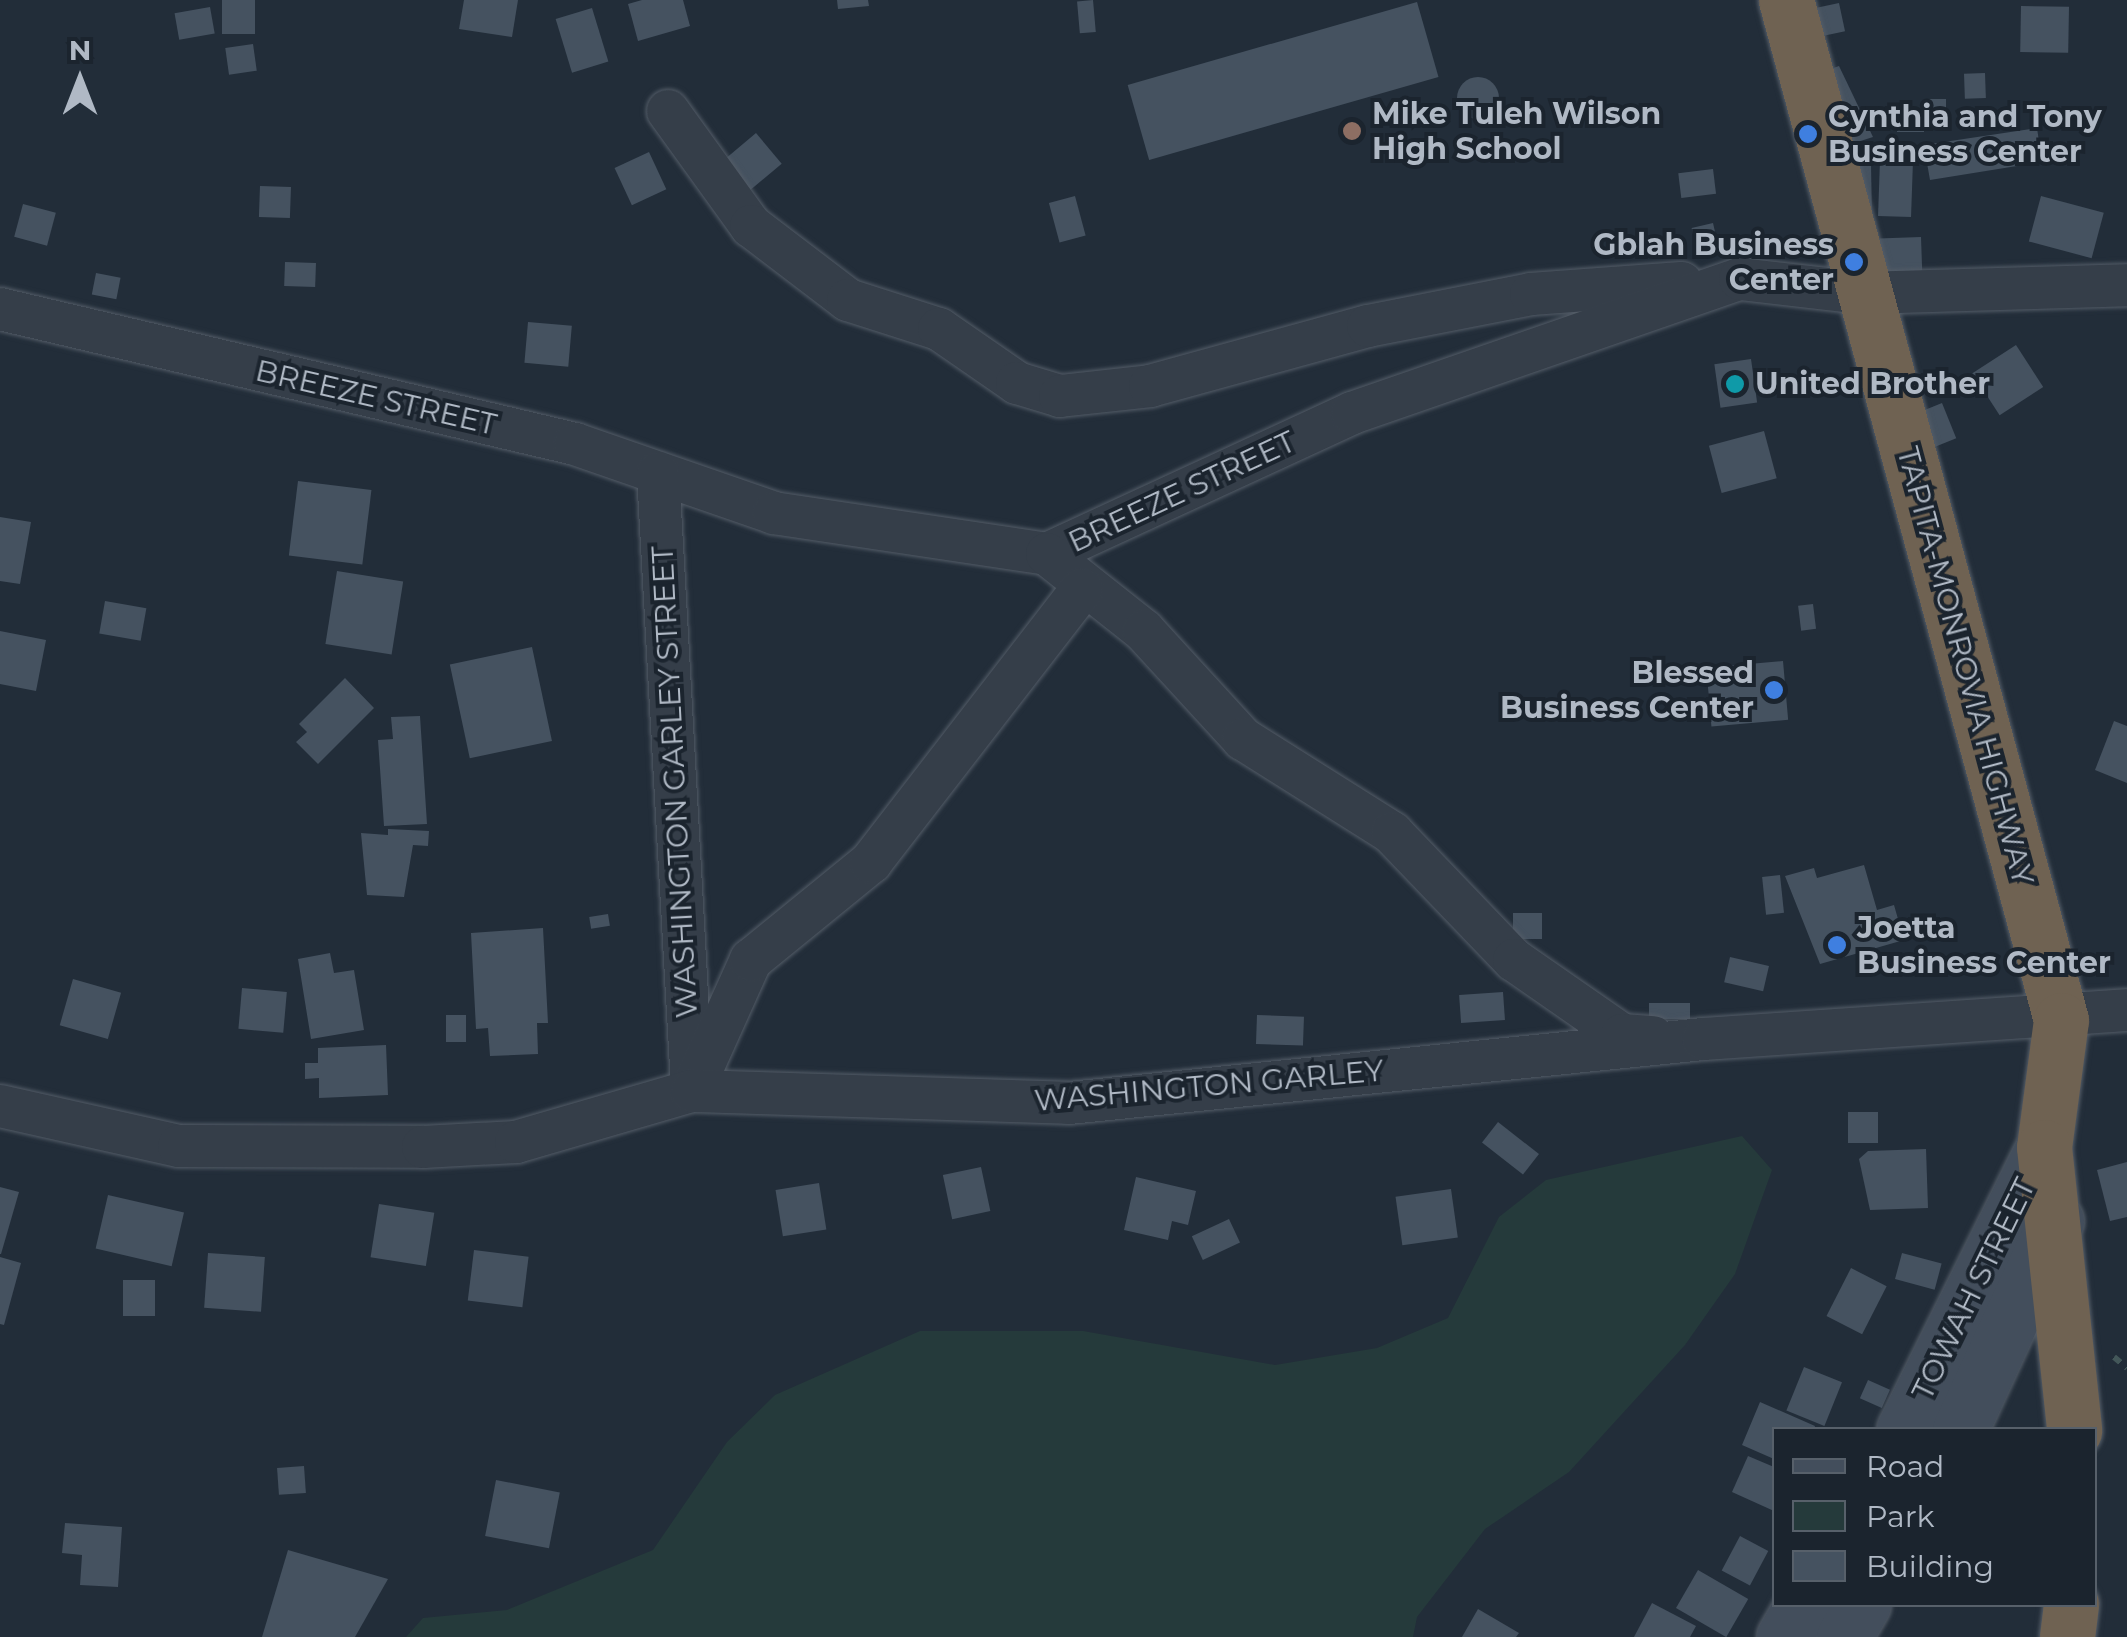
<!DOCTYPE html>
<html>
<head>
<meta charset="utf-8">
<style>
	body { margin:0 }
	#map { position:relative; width:2127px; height:1637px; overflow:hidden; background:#222d39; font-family:Montserrat,sans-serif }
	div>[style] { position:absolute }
	.green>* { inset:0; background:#253a3b }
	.building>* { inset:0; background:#455260; transform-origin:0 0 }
	.round { border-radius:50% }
	.path>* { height:6px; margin-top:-3px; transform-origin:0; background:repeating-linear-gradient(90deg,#435759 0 8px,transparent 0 16px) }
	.roads { filter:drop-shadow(0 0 2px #535c67) drop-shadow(0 0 2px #535c67) }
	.street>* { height:42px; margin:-21px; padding:0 21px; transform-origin:21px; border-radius:21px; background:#353e49 }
	.secondary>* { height:55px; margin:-27.5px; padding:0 27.5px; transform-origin:27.5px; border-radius:27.5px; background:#434e5c }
	.highway>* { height:55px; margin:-27.5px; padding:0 27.5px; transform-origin:27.5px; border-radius:27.5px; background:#6f6252 }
	.dots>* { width:28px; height:28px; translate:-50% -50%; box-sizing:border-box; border:5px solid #1b242e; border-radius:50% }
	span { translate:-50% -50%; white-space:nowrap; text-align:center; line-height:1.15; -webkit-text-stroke:8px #1b242e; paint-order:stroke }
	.poi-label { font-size:30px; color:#b0b9c5; font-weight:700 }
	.left { translate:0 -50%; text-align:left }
	.right { translate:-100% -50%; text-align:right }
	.street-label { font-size:30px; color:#b0b9c5 }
	.legend { position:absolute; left:1772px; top:1427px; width:325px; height:180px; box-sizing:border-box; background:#1b242e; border:2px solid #57606a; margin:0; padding:12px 18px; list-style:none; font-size:30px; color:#b0b9c5 }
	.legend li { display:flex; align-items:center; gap:20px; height:50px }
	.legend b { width:50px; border:2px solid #57606a }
	.north { position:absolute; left:30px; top:30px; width:100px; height:100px; -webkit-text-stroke:8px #1b242e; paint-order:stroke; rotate:0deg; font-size:28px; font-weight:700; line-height:40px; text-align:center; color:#b0b9c5 }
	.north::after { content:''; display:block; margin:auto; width:35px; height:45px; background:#b0b9c5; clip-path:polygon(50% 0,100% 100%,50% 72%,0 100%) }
</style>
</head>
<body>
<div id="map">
	<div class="green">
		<div style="clip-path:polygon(1742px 1136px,1772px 1170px,1735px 1274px,1685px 1345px,1569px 1472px,1485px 1529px,1417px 1617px,1413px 1637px,406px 1637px,423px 1618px,507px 1610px,653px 1550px,727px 1442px,775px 1395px,920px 1331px,1083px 1331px,1275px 1365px,1377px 1348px,1448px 1318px,1499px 1217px,1546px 1180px)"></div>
	</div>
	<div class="building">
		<div style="left:222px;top:0;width:33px;height:34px"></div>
		<div style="clip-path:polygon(464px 0,518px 0,512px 37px,459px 29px)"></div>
		<div style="clip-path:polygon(642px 0,683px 0,690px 26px,638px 41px,628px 4px)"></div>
		<div style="clip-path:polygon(837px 0,868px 0,869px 6px,838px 9px)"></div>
		<div style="left:1093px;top:0;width:32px;height:16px;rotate:85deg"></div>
		<div style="left:1417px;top:2px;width:78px;height:301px;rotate:74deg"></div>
		<div style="left:1839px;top:3px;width:29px;height:72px;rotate:78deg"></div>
		<div style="left:2021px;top:6px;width:48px;height:46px;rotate:1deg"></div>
		<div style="left:210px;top:7px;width:27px;height:36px;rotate:80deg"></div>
		<div style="left:592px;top:8px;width:56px;height:38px;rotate:73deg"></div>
		<div style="left:253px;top:44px;width:27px;height:28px;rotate:82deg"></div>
		<div style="clip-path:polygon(1839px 66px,1873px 137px,1817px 155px,1797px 81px)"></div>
		<div style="left:1985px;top:73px;width:25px;height:21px;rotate:88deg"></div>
		<div class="round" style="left:1457px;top:77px;width:42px;height:42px"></div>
		<div style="left:1946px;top:99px;width:18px;height:17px;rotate:90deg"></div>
		<div style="left:1924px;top:111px;width:21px;height:27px;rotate:90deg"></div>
		<div style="clip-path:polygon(2037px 128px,2042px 162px,1930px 180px,1927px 163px,1920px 164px,1917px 146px)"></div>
		<div style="left:756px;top:133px;width:40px;height:43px;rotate:50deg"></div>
		<div style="left:649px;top:152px;width:41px;height:38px;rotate:65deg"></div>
		<div style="left:1880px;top:160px;width:33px;height:56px;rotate:2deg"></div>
		<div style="clip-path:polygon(1871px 164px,1872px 219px,1839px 165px)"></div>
		<div style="left:1713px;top:169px;width:25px;height:35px;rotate:83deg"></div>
		<div style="left:260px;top:186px;width:31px;height:31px;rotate:2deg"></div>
		<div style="left:1075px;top:196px;width:41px;height:27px;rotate:75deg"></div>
		<div style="left:2041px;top:196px;width:65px;height:47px;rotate:15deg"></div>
		<div style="left:23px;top:204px;width:34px;height:34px;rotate:15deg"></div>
		<div style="left:1713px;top:223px;width:23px;height:22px;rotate:77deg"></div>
		<div style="left:1921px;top:237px;width:34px;height:86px;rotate:88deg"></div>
		<div style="left:285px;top:262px;width:31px;height:24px;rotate:2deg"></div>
		<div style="left:96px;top:273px;width:25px;height:22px;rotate:11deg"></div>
		<div style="left:528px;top:322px;width:44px;height:41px;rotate:5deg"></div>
		<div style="left:2016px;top:345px;width:50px;height:52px;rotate:57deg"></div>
		<div style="left:1751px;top:359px;width:44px;height:37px;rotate:82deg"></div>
		<div style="left:1942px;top:403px;width:38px;height:72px;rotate:68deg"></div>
		<div style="left:1764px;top:431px;width:49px;height:57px;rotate:75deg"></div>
		<div style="left:298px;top:481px;width:74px;height:75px;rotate:7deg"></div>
		<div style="clip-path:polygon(0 517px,31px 522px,20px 584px,0 581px)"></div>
		<div style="left:337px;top:571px;width:67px;height:74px;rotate:9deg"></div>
		<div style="left:105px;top:601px;width:42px;height:33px;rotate:10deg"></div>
		<div style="left:1813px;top:604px;width:25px;height:15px;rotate:83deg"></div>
		<div style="clip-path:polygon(0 631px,46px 640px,36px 691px,0 684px)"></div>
		<div style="left:532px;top:647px;width:96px;height:84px;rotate:78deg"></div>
		<div style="left:1783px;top:661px;width:59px;height:77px;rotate:85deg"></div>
		<div style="clip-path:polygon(345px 678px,374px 708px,318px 764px,296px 742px,307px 732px,299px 724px)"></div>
		<div style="clip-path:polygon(420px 716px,427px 824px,384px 826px,378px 740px,393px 739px,391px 717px)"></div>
		<div style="clip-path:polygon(2114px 721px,2127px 726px,2127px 783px,2095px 770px)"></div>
		<div style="clip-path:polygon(388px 829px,429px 831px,428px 846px,413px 845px,404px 897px,367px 895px,361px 833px,388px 835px)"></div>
		<div style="clip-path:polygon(1864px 865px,1877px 910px,1894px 905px,1904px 940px,1820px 964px,1785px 876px,1814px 868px,1817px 878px)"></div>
		<div style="left:1780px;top:875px;width:38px;height:18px;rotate:84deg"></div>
		<div style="left:1542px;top:913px;width:26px;height:29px;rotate:90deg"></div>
		<div style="left:608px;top:914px;width:12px;height:19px;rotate:81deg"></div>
		<div style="clip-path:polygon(543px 928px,548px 1023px,537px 1023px,538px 1054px,490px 1056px,488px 1028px,476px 1029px,471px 933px)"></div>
		<div style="clip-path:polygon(330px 953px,334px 973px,354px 970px,364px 1030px,311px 1039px,298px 959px)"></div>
		<div style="left:1730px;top:957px;width:40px;height:26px;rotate:13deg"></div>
		<div style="left:73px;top:979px;width:50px;height:48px;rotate:16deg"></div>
		<div style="left:242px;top:988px;width:45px;height:41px;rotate:5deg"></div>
		<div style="left:1503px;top:992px;width:28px;height:44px;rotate:86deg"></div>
		<div style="left:1649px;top:1003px;width:41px;height:16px"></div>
		<div style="left:466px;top:1015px;width:27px;height:20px;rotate:90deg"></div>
		<div style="left:1257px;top:1015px;width:47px;height:29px;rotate:2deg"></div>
		<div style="clip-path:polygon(386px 1045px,388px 1095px,319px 1098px,319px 1078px,305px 1079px,305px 1063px,318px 1063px,318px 1048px)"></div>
		<div style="left:1848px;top:1112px;width:30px;height:31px"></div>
		<div style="left:1498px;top:1122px;width:52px;height:26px;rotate:38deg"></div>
		<div style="clip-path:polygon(1926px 1149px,1928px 1208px,1870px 1210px,1859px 1159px,1868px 1151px)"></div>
		<div style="clip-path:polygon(2127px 1162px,2127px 1217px,2110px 1221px,2097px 1170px)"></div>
		<div style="left:981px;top:1167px;width:45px;height:39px;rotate:78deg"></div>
		<div style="clip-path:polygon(1136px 1177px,1196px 1191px,1188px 1225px,1172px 1221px,1168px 1240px,1124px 1230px)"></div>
		<div style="left:819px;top:1183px;width:47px;height:44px;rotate:81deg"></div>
		<div style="clip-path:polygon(0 1187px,19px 1192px,1px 1254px,0 1254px)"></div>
		<div style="left:1451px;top:1189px;width:49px;height:56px;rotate:82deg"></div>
		<div style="left:108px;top:1195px;width:78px;height:55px;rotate:13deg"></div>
		<div style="left:379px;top:1204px;width:56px;height:54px;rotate:9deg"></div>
		<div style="left:1229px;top:1219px;width:26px;height:41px;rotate:65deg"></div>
		<div style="left:474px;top:1250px;width:55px;height:51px;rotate:7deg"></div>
		<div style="left:208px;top:1253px;width:57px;height:55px;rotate:4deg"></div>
		<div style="left:1902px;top:1253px;width:41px;height:27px;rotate:15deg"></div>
		<div style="clip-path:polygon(0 1257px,21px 1263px,4px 1325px,0 1324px)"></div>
		<div style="left:1851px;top:1268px;width:40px;height:54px;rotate:27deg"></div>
		<div style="left:123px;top:1280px;width:32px;height:36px"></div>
		<div style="left:1804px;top:1367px;width:41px;height:47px;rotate:22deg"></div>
		<div style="left:1868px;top:1380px;width:24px;height:20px;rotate:24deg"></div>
		<div style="clip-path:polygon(1760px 1402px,1815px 1426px,1814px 1430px,1774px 1430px,1774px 1459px,1742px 1445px)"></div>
		<div style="clip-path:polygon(1748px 1456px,1774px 1467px,1774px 1511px,1732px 1492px)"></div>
		<div style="left:304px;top:1466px;width:27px;height:27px;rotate:86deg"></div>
		<div style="left:496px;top:1480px;width:65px;height:57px;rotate:11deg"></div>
		<div style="clip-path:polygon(65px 1523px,122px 1527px,118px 1587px,80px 1585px,82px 1555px,62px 1553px)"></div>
		<div style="left:1740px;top:1536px;width:32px;height:39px;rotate:28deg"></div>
		<div style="clip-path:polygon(288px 1550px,388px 1579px,355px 1637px,262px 1637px)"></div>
		<div style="left:1698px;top:1570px;width:58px;height:44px;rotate:30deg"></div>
		<div style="clip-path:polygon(1652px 1603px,1696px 1626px,1690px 1637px,1634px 1637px)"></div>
		<div style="clip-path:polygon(1478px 1609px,1519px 1633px,1516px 1637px,1462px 1637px)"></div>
	</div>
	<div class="path">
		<div style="left:2114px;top:1357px;width:17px;rotate:40deg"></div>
	</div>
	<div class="roads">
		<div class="street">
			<div style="left:668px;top:111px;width:142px;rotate:54.2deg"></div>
			<div style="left:751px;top:226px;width:122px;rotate:37.3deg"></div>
			<div style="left:848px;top:300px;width:96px;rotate:17.7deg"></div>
			<div style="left:939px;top:329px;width:95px;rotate:34.7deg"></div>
			<div style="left:1017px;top:383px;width:45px;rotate:16.8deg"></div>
			<div style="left:1060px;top:396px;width:91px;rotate:-6.3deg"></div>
			<div style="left:1150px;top:386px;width:226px;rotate:-15.4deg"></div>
			<div style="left:1368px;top:326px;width:166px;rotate:-11.1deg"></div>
			<div style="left:1531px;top:294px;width:151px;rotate:-4.2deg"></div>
			<div style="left:0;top:309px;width:591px;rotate:13.21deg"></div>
			<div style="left:575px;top:444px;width:211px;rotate:19.1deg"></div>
			<div style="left:774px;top:513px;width:276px;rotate:8.5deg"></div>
			<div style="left:1047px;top:554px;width:336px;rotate:-24.8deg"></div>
			<div style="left:1352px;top:413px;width:410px;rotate:-19.1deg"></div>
			<div style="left:1740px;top:279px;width:124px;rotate:6.5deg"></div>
			<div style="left:1863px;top:293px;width:264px;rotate:-1.7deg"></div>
			<div style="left:658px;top:473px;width:613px;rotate:86.82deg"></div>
			<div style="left:1047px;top:554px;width:124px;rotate:38.4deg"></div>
			<div style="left:1144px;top:631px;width:147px;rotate:47.5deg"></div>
			<div style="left:1243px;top:739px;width:176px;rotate:32.2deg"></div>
			<div style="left:1392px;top:833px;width:176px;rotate:46.2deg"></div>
			<div style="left:1514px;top:960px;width:131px;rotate:34.8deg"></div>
			<div style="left:1622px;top:1035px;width:31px;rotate:4deg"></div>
			<div style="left:692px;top:1091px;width:144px;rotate:-65.8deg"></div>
			<div style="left:751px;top:960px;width:155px;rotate:-39.2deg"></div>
			<div style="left:871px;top:862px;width:345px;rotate:-52.3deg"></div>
			<div style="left:0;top:1106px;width:183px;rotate:12.6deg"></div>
			<div style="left:179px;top:1146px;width:244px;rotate:0.2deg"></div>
			<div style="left:423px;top:1147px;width:93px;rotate:-3.1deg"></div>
			<div style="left:516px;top:1142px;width:183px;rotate:-16.2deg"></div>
			<div style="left:692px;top:1091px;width:377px;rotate:1.8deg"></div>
			<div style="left:1069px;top:1103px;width:637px;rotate:-5.76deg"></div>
			<div style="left:1703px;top:1039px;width:425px;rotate:-3.9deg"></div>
		</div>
		<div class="secondary">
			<div style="left:1904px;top:1430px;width:316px;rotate:-63.7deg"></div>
			<div style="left:1960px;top:1430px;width:230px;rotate:-65.3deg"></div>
			<div style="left:1784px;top:1637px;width:38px;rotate:-60deg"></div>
			<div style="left:1844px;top:1637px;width:38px;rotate:-60deg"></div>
		</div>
		<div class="highway">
			<div style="left:1786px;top:0;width:1056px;rotate:74.91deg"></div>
			<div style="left:2061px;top:1020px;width:128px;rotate:97.6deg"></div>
			<div style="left:2044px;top:1147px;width:285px;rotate:83.9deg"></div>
			<div style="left:2067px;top:1637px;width:33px;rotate:-83deg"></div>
		</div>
	</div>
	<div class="dots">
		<div style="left:1352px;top:131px;background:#8d6e63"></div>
		<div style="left:1808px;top:134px;background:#3f7fe0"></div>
		<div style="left:1854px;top:262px;background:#3f7fe0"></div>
		<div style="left:1735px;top:384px;background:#0f9aa8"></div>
		<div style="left:1774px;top:690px;background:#3f7fe0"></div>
		<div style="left:1837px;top:945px;background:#3f7fe0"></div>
	</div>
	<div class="poi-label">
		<span class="left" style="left:1372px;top:131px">Mike Tuleh Wilson<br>High School</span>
		<span class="left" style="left:1828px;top:134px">Cynthia and Tony<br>Business Center</span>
		<span class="right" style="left:1834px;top:262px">Gblah Business<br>Center</span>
		<span class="left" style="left:1755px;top:384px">United Brother</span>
		<span class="right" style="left:1754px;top:690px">Blessed<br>Business Center</span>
		<span class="left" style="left:1857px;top:945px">Joetta<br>Business Center</span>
	</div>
	<div class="street-label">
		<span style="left:376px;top:398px;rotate:13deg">BREEZE STREET</span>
		<span style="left:1182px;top:492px;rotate:-25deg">BREEZE STREET</span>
		<span style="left:1965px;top:666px;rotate:75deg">TAPITA-MONROVIA HIGHWAY</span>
		<span style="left:675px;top:782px;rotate:-93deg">WASHINGTON GARLEY STREET</span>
		<span style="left:1209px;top:1086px;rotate:-5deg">WASHINGTON GARLEY</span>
		<span style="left:1974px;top:1289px;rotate:-64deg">TOWAH STREET</span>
	</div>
	<ul class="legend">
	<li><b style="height:12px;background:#434e5c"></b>Road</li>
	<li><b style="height:28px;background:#253a3b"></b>Park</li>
	<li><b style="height:28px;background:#455260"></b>Building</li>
	</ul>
	<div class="north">N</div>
</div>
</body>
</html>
